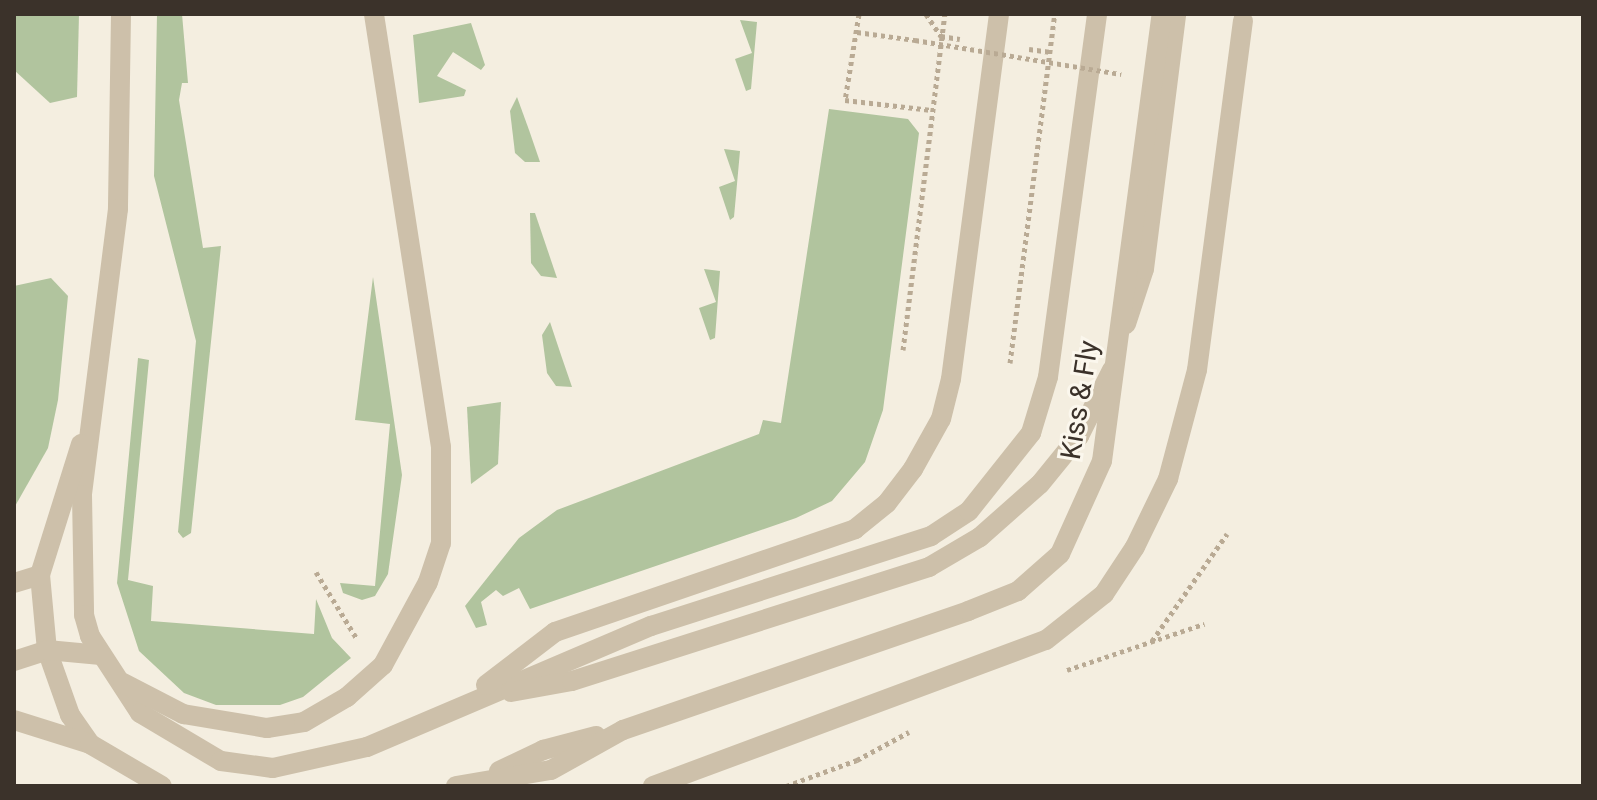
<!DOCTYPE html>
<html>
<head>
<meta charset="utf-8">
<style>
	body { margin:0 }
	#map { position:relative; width:1597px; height:800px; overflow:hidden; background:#f4eee0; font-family:Roboto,sans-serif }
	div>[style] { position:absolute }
	.green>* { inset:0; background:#b1c49e }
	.path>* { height:5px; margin-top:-2.5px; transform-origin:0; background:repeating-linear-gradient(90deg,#b9aa94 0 4px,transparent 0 8px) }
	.street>* { height:20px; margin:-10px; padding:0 10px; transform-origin:10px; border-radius:10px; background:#cdc0aa }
	.path-bridge>* { height:5px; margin-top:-2.5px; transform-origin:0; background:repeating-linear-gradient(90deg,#b9aa94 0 4px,transparent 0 8px) }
	.street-bridge>* { height:20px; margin:-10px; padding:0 10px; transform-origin:10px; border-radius:10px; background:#cdc0aa }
	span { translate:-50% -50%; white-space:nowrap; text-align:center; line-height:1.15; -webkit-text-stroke:6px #fbf7ed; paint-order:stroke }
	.street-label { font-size:28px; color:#3b322a }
	.frame { position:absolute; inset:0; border:16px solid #3b322a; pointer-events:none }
</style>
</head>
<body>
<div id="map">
	<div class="green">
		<div style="clip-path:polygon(14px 14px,79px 14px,77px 97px,50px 103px,14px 70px)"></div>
		<div style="clip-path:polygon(157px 14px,182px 14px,188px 83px,182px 83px,179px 100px,203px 248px,221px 246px,191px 533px,183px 538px,178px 532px,196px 341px,154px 176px)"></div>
		<div style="clip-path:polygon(740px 20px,757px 22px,751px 89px,746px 91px,735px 59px,752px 53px)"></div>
		<div style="clip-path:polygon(471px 23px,485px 65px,481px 70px,453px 52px,437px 76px,466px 90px,464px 96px,419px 103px,413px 35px)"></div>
		<div style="clip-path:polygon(517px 97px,529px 130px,540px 162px,525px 162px,515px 153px,510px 111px)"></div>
		<div style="clip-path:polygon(829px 109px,908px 119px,919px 133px,883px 410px,865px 462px,832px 501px,796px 518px,530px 609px,519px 588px,503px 596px,496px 590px,481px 602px,487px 625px,476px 628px,465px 606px,519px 538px,557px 510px,759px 434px,763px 420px,781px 423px)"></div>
		<div style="clip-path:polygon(724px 149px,740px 151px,734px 217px,730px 220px,719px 187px,735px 181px)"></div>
		<div style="clip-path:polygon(530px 213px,535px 213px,557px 278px,541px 276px,531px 263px)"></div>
		<div style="clip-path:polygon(704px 269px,720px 271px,715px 338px,710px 340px,699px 308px,716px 302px)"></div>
		<div style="clip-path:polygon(373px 277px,402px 475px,388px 574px,375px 596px,362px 600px,343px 593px,340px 583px,375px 586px,390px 424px,355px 420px)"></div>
		<div style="clip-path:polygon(51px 278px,68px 296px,58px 400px,48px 448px,14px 508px,14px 286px)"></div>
		<div style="clip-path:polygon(550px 322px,561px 355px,572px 387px,556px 386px,547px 373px,542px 335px)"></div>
		<div style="clip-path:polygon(138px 358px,149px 360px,128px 580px,153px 586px,151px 621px,314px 634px,316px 599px,332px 638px,351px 658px,303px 697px,280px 705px,216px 705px,184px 693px,139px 651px,117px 583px)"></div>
		<div style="clip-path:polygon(501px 402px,498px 464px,471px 484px,467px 407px)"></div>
	</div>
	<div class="path">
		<div style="left:859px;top:14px;width:87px;rotate:99.2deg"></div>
		<div style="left:845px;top:100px;width:87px;rotate:6.6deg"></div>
		<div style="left:926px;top:14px;width:27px;rotate:56deg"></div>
		<div style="left:941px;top:36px;width:19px;rotate:9deg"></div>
		<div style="left:857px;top:32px;width:59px;rotate:7.9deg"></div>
		<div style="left:1029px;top:49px;width:22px;rotate:8deg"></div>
		<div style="left:903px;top:350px;width:339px;rotate:-82.9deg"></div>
		<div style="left:1010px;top:363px;width:352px;rotate:-82.7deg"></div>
		<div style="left:316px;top:572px;width:79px;rotate:58.5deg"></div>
		<div style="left:1152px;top:641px;width:131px;rotate:-55deg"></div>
		<div style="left:1067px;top:670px;width:145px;rotate:-18.6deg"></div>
		<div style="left:786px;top:786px;width:76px;rotate:-20.1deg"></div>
		<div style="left:857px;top:760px;width:59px;rotate:-28.3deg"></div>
	</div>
	<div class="street">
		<div style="left:121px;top:14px;width:195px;rotate:90.9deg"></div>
		<div style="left:118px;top:209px;width:288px;rotate:97.2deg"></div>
		<div style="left:82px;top:495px;width:120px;rotate:89deg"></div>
		<div style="left:84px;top:615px;width:22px;rotate:74deg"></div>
		<div style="left:90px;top:636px;width:92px;rotate:57deg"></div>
		<div style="left:140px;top:713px;width:94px;rotate:30.7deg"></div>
		<div style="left:221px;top:761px;width:52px;rotate:7.7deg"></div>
		<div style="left:273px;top:768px;width:96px;rotate:-12.6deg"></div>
		<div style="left:367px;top:747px;width:309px;rotate:-23.1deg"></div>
		<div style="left:651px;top:626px;width:294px;rotate:-17.8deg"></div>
		<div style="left:931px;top:536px;width:45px;rotate:-33.3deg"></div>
		<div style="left:969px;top:511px;width:100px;rotate:-51.5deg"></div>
		<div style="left:1031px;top:433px;width:59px;rotate:-73.1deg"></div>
		<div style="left:1048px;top:377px;width:366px;rotate:-82.3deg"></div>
		<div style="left:1126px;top:324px;width:58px;rotate:-71.9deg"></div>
		<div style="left:1144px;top:269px;width:257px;rotate:-82.8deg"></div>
		<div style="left:81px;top:444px;width:137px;rotate:107.4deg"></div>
		<div style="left:40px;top:575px;width:75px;rotate:84.7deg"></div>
		<div style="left:47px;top:650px;width:69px;rotate:70.5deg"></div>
		<div style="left:70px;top:715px;width:35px;rotate:55deg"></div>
		<div style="left:14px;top:583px;width:27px;rotate:-17deg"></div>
		<div style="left:14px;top:661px;width:35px;rotate:-18deg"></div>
		<div style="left:47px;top:650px;width:54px;rotate:5.3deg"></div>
		<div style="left:123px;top:683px;width:68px;rotate:27.3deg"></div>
		<div style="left:183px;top:714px;width:85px;rotate:9.5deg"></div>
		<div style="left:267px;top:728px;width:37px;rotate:-9deg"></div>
		<div style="left:304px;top:722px;width:50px;rotate:-30.2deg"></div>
		<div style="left:347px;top:697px;width:48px;rotate:-41.6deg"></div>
		<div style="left:383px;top:665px;width:94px;rotate:-61.5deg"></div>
		<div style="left:428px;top:582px;width:41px;rotate:-71.6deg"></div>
		<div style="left:441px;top:543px;width:96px;rotate:-90deg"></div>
		<div style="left:441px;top:447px;width:438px;rotate:-98.8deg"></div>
		<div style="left:486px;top:685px;width:87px;rotate:-37.5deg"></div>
		<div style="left:555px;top:632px;width:317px;rotate:-18.9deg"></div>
		<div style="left:855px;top:529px;width:41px;rotate:-39.1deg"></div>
		<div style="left:887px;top:503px;width:43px;rotate:-52.6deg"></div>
		<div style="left:913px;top:469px;width:57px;rotate:-60.8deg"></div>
		<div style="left:941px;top:419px;width:41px;rotate:-76deg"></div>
		<div style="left:951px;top:379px;width:368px;rotate:-82.5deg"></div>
		<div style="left:511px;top:692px;width:62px;rotate:-10.2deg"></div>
		<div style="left:572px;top:681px;width:375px;rotate:-17.7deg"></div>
		<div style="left:929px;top:567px;width:59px;rotate:-30.5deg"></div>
		<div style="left:980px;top:537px;width:80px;rotate:-41.5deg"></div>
		<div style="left:1040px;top:484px;width:62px;rotate:-50.9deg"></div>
		<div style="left:1079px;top:436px;width:74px;rotate:-63.4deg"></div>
		<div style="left:14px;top:720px;width:80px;rotate:17.5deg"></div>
		<div style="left:90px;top:744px;width:83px;rotate:30.3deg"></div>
		<div style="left:499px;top:771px;width:49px;rotate:-25.5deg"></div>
		<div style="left:543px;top:750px;width:55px;rotate:-14.8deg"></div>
		<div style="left:456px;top:786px;width:96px;rotate:-9.6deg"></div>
		<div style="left:551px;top:770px;width:82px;rotate:-29.1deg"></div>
		<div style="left:653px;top:786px;width:419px;rotate:-20.4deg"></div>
		<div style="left:1046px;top:640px;width:74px;rotate:-38.4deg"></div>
		<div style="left:1104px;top:594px;width:56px;rotate:-56.6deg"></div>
	</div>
	<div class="path-bridge">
		<div style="left:915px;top:40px;width:209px;rotate:9.4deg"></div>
	</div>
	<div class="street-bridge">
		<div style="left:1135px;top:547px;width:76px;rotate:-64.1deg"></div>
		<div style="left:1168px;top:479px;width:113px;rotate:-75.1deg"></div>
		<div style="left:1197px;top:370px;width:352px;rotate:-82.5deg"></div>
		<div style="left:623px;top:730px;width:365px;rotate:-19deg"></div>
		<div style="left:968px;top:611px;width:54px;rotate:-21.8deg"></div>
		<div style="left:1018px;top:591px;width:56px;rotate:-41.4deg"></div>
		<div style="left:1060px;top:554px;width:102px;rotate:-65.7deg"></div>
		<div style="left:1102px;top:461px;width:451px;rotate:-82.4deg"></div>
	</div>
	<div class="street-label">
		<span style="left:1080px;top:400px;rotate:-81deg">Kiss &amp; Fly</span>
	</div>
	<div class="frame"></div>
</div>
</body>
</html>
